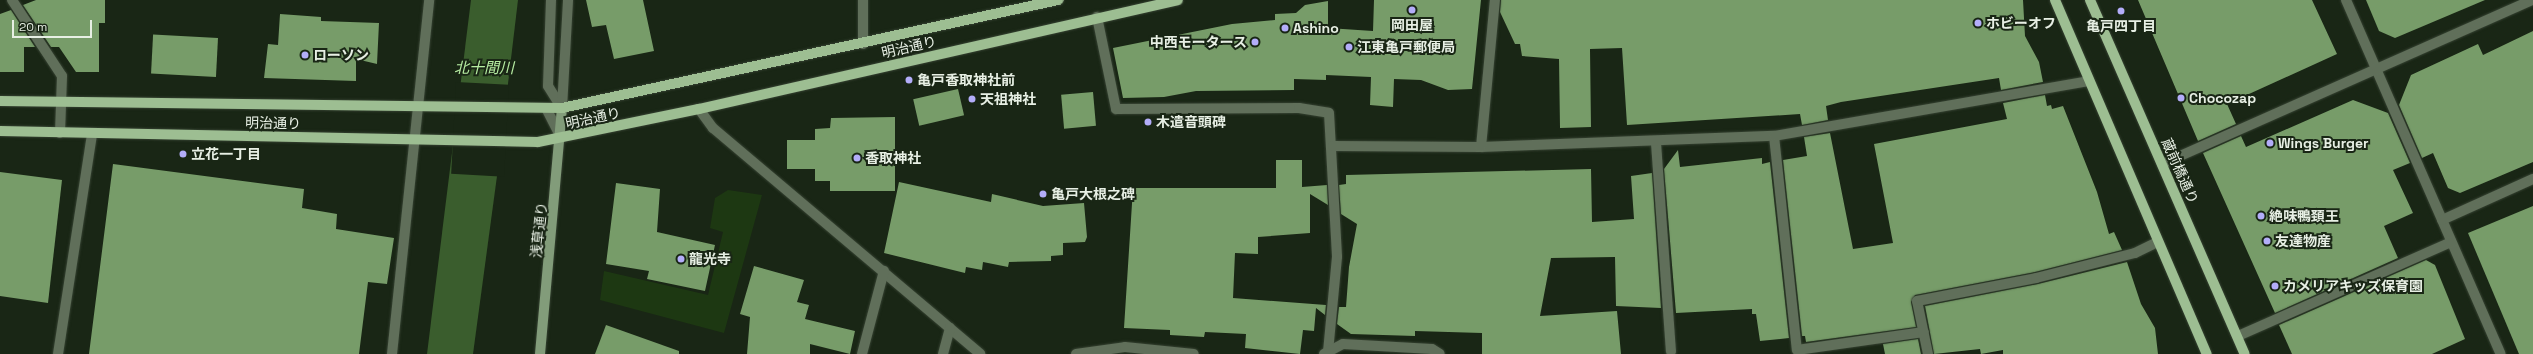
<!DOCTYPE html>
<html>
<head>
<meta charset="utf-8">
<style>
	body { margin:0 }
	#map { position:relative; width:2533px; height:354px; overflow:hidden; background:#192615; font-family:"Space Grotesk","Noto Sans JP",sans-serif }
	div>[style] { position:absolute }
	.green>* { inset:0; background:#1d3812 }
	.water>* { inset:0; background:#3a5d2d }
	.pier>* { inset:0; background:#192615; transform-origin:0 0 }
	.building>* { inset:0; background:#779c69; transform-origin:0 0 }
	.roads { filter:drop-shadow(0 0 1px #364232) drop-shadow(0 0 1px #364232) }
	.service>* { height:10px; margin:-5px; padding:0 5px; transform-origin:5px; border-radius:5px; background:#606f5a }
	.minor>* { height:10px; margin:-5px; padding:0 5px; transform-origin:5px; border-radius:5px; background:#606f5a }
	.secondary>* { height:10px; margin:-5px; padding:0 5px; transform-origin:5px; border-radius:5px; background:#829c7a }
	.primary>* { height:10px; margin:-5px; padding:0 5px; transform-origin:5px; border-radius:5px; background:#9dbe92 }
	.dots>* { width:11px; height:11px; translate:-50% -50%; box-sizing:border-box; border:2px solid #192615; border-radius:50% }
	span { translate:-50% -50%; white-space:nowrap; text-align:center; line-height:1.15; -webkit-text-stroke:4px #192615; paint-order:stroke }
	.poi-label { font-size:14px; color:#e7efe4; font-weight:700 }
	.left { translate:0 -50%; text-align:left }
	.right { translate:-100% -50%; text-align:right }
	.street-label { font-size:14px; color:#e7efe4 }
	.water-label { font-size:15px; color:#b6eca2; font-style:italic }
	.scale { position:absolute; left:12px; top:20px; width:80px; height:18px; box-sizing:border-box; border:2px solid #e7efe4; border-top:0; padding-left:5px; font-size:12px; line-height:14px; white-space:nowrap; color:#e7efe4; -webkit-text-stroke:3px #192615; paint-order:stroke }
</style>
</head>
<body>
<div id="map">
	<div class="green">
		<div style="clip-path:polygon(728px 190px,762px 195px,724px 333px,600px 300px,604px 271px,708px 295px,723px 232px,710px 228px,715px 198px)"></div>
	</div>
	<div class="water">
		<div style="clip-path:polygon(471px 0,518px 0,497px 176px,473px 354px,427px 354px)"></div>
	</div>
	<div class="pier">
		<div style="left:456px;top:82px;width:53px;height:92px;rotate:3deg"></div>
	</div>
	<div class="building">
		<div style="clip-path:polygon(36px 0,105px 0,105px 23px,99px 23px,99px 72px,76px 72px,59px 47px,51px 47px,23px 5px)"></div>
		<div style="clip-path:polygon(586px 0,643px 0,654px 51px,614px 59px,606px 25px,592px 27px)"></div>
		<div style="clip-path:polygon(1374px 0,1481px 0,1472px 89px,1448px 90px,1421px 80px,1394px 79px,1393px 107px,1370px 105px,1371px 77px,1326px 75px,1326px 80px,1294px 79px,1294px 90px,1196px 91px,1164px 97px,1123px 98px,1113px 48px,1232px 24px,1275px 20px,1275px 14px,1296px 13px,1305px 5px,1328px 1px,1328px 28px,1373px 31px)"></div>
		<div style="clip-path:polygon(1501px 0,2023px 0,2025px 36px,2039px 62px,2043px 82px,2001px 90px,1999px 78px,1841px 102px,1826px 106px,1828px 120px,1802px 125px,1800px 114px,1627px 125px,1622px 48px,1590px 49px,1591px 127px,1560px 128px,1559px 59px,1522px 56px,1520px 44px,1515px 44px,1500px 12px)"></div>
		<div style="clip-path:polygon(2138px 0,2312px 0,2337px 54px,2227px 104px,2236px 124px,2198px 141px)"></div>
		<div style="clip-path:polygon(2366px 0,2485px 0,2395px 38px,2379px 31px)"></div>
		<div style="clip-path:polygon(11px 10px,35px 47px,24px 47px,24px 72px,0 72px,0 14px)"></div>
		<div style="clip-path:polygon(280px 14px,321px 17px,321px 21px,379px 23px,377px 64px,356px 59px,356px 81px,264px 78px,268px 44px,278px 45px)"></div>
		<div style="clip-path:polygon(2533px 31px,2533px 162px,2460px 193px,2448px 188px,2433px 153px,2422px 158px,2399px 105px,2411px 75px,2478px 44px,2483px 55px)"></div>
		<div style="left:218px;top:38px;width:39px;height:65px;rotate:93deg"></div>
		<div style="left:958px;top:89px;width:27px;height:46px;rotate:77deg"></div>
		<div style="left:1093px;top:92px;width:34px;height:32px;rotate:85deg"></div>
		<div style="clip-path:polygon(2045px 95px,2047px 106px,2051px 105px,2052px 109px,2063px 106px,2097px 192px,2109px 234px,2114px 232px,2122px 250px,2035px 272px,1915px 295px,1911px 302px,1916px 327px,1806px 342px,1805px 336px,1802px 336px,1783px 160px,1807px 156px,1804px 137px,1830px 133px,1853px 249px,1893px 243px,1874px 144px,2007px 119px,2003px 103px)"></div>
		<div style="clip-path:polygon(2353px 100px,2388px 113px,2410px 163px,2393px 170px,2413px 213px,2384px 226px,2398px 258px,2275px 313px,2203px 153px,2241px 136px,2246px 147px)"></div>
		<div style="clip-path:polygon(895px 117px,895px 191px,830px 191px,830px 181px,815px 181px,815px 169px,787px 169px,787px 140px,815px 140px,815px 129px,830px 128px,831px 118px)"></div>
		<div style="clip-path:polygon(1678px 150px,1680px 167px,1762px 158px,1762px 164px,1770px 162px,1789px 338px,1760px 341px,1756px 314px,1752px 314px,1752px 309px,1676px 313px,1664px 169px)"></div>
		<div style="clip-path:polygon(1276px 160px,1302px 160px,1302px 187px,1327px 185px,1328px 205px,1310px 194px,1310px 233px,1258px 237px,1258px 254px,1235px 253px,1233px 298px,1326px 305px,1325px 315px,1316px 308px,1314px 331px,1303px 330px,1300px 354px,1245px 348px,1246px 334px,1205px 332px,1204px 337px,1170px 335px,1170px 330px,1124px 328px,1133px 188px,1276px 188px)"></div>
		<div style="clip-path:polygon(113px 164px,304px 189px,302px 208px,337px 214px,336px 229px,394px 238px,387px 284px,368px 282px,359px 354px,89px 354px)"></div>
		<div style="clip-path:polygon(1591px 169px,1592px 222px,1634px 219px,1631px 176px,1652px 173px,1661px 308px,1616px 306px,1615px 257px,1551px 258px,1540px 316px,1617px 311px,1621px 354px,1482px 354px,1482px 333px,1415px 331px,1415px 336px,1351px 334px,1337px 324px,1339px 307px,1346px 307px,1349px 267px,1357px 224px,1341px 214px,1339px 185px,1346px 184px,1346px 175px)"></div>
		<div style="clip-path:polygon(0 172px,62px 180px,48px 303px,0 296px)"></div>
		<div style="clip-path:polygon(899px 182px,991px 202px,992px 194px,1043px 206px,1084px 203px,1087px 237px,1085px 242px,1063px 243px,1063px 255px,1051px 256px,1051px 261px,1009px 262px,1008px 267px,983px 262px,982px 270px,966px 267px,965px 273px,884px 253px)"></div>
		<div style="clip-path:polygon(616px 183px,660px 189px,657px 232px,715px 245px,705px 291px,647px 279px,649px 271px,606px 264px)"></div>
		<div style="clip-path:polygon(2533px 206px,2533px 354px,2519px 354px,2468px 233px)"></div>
		<div style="clip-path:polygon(2426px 260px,2435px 265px,2465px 339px,2432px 354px,2292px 354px,2279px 325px)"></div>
		<div style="clip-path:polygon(2127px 262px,2141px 304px,2155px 328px,2158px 354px,2003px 354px,2003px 350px,1981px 354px,1980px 349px,1934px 354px,1925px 306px,2038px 284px)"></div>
		<div style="clip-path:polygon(754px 266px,804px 280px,797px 302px,809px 305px,805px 319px,855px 331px,850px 354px,810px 344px,810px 354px,747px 354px,750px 317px,740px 314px)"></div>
		<div style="clip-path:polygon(606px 325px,679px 351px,679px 354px,595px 354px)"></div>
		<div style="clip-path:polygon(1918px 339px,1921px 354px,1885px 354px,1883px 344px)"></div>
	</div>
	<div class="roads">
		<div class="service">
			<div style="left:58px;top:354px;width:223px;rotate:-81.2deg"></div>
		</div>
		<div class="minor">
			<div style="left:12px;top:0;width:91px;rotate:56.7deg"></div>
			<div style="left:62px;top:76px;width:57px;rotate:92deg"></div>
			<div style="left:551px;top:0;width:86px;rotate:92deg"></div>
			<div style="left:548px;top:86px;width:26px;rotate:58deg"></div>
			<div style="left:2346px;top:0;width:386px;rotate:66.4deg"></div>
			<div style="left:1097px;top:17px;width:94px;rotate:78.3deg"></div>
			<div style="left:1116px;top:109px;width:183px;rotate:-0.3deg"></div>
			<div style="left:1299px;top:108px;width:30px;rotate:9deg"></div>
			<div style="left:1329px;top:113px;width:144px;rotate:86.8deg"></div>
			<div style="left:1337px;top:257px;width:95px;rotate:95.4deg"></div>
			<div style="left:863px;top:44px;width:44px;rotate:-90deg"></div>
			<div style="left:562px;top:108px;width:108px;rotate:-86.8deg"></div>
			<div style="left:699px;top:109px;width:24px;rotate:54deg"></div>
			<div style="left:713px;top:128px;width:350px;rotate:40.2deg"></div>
			<div style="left:547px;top:110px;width:31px;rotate:63deg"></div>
			<div style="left:1774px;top:136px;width:215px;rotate:83.9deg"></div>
			<div style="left:1797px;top:350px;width:128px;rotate:-8.1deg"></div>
			<div style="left:1656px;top:143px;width:209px;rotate:85.9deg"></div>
			<div style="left:1333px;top:146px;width:148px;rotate:0.4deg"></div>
			<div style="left:1481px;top:147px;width:293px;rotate:-2.2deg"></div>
			<div style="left:1774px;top:136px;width:320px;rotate:-9.9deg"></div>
			<div style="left:1481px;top:147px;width:148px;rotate:-84.6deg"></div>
			<div style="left:2162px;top:164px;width:405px;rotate:-23.9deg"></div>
			<div style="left:2442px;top:220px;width:100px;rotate:-24.3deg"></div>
			<div style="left:2238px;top:336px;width:233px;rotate:-23.8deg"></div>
			<div style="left:392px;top:354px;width:356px;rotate:-84deg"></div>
			<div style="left:862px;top:354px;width:86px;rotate:-75.2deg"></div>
			<div style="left:943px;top:354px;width:27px;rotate:-75deg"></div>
			<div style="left:1076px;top:354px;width:49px;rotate:-8.1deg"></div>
			<div style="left:1125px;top:347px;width:69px;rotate:5.8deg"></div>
			<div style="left:1324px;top:354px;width:21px;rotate:-28deg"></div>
			<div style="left:1343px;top:344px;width:89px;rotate:3.2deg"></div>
			<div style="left:1432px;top:349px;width:9px;rotate:32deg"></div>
			<div style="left:1928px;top:354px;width:54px;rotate:-101.7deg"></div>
			<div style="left:1917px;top:301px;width:121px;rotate:-10.9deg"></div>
			<div style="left:2036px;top:278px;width:102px;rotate:-14.2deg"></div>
			<div style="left:2135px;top:253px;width:25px;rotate:-26deg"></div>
		</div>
		<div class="secondary">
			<div style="left:540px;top:354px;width:247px;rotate:-84.9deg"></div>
		</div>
		<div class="primary">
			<div style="left:2055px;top:0;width:385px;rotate:66.8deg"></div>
			<div style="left:2090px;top:0;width:386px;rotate:66.4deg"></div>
			<div style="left:0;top:101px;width:562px;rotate:0.71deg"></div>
			<div style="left:562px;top:108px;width:508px;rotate:-12.28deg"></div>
			<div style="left:0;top:131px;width:538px;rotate:1.17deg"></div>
			<div style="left:538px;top:142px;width:164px;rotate:-11.6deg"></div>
			<div style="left:699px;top:109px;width:491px;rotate:-12.8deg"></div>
		</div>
	</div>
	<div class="dots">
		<div style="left:1412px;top:10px;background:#b3adf9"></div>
		<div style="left:2121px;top:11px;background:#b3adf9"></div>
		<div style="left:1978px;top:23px;background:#b3adf9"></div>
		<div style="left:1285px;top:28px;background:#b3adf9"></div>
		<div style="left:1255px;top:42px;background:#b3adf9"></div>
		<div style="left:1349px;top:47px;background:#b3adf9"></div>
		<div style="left:305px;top:55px;background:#b3adf9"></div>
		<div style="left:909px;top:80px;background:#b3adf9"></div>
		<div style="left:2181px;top:98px;background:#b3adf9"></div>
		<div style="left:972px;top:99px;background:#b3adf9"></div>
		<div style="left:1148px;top:122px;background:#b3adf9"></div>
		<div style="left:2270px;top:143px;background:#b3adf9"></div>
		<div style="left:183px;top:154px;background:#b3adf9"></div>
		<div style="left:857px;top:158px;background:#b3adf9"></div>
		<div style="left:1043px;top:194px;background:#b3adf9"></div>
		<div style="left:2261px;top:216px;background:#b3adf9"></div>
		<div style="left:2267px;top:241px;background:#b3adf9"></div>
		<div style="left:681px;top:259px;background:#b3adf9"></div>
		<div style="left:2275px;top:286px;background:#b3adf9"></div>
	</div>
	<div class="poi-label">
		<span class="left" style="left:1986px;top:23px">ホビーオフ</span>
		<span style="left:1412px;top:25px">岡田屋</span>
		<span style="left:2121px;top:26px">亀戸四丁目</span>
		<span class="left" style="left:1293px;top:28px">Ashino</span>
		<span class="right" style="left:1247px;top:42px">中西モータース</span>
		<span class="left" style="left:1357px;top:47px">江東亀戸郵便局</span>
		<span class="left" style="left:313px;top:55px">ローソン</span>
		<span class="left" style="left:917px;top:80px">亀戸香取神社前</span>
		<span class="left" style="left:2189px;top:98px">Chocozap</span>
		<span class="left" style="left:980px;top:99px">天祖神社</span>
		<span class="left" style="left:1156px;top:122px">木遣音頭碑</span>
		<span class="left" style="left:2278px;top:143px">Wings Burger</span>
		<span class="left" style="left:191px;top:154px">立花一丁目</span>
		<span class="left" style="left:865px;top:158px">香取神社</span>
		<span class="left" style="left:1051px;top:194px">亀戸大根之碑</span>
		<span class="left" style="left:2269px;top:216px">絶味鴨頚王</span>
		<span class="left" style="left:2275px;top:241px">友達物産</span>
		<span class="left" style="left:689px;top:259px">龍光寺</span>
		<span class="left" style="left:2283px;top:286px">カメリアキッズ保育園</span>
	</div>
	<div class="street-label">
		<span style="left:909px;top:47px;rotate:-13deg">明治通り</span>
		<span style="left:593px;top:118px;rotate:-12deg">明治通り</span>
		<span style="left:273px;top:123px;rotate:1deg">明治通り</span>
		<span style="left:2180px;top:171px;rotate:66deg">蔵前橋通り</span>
		<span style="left:539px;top:230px;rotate:-84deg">浅草通り</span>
	</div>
	<div class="water-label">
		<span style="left:484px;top:68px">北十間川</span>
	</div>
	<div class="scale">20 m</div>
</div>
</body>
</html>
